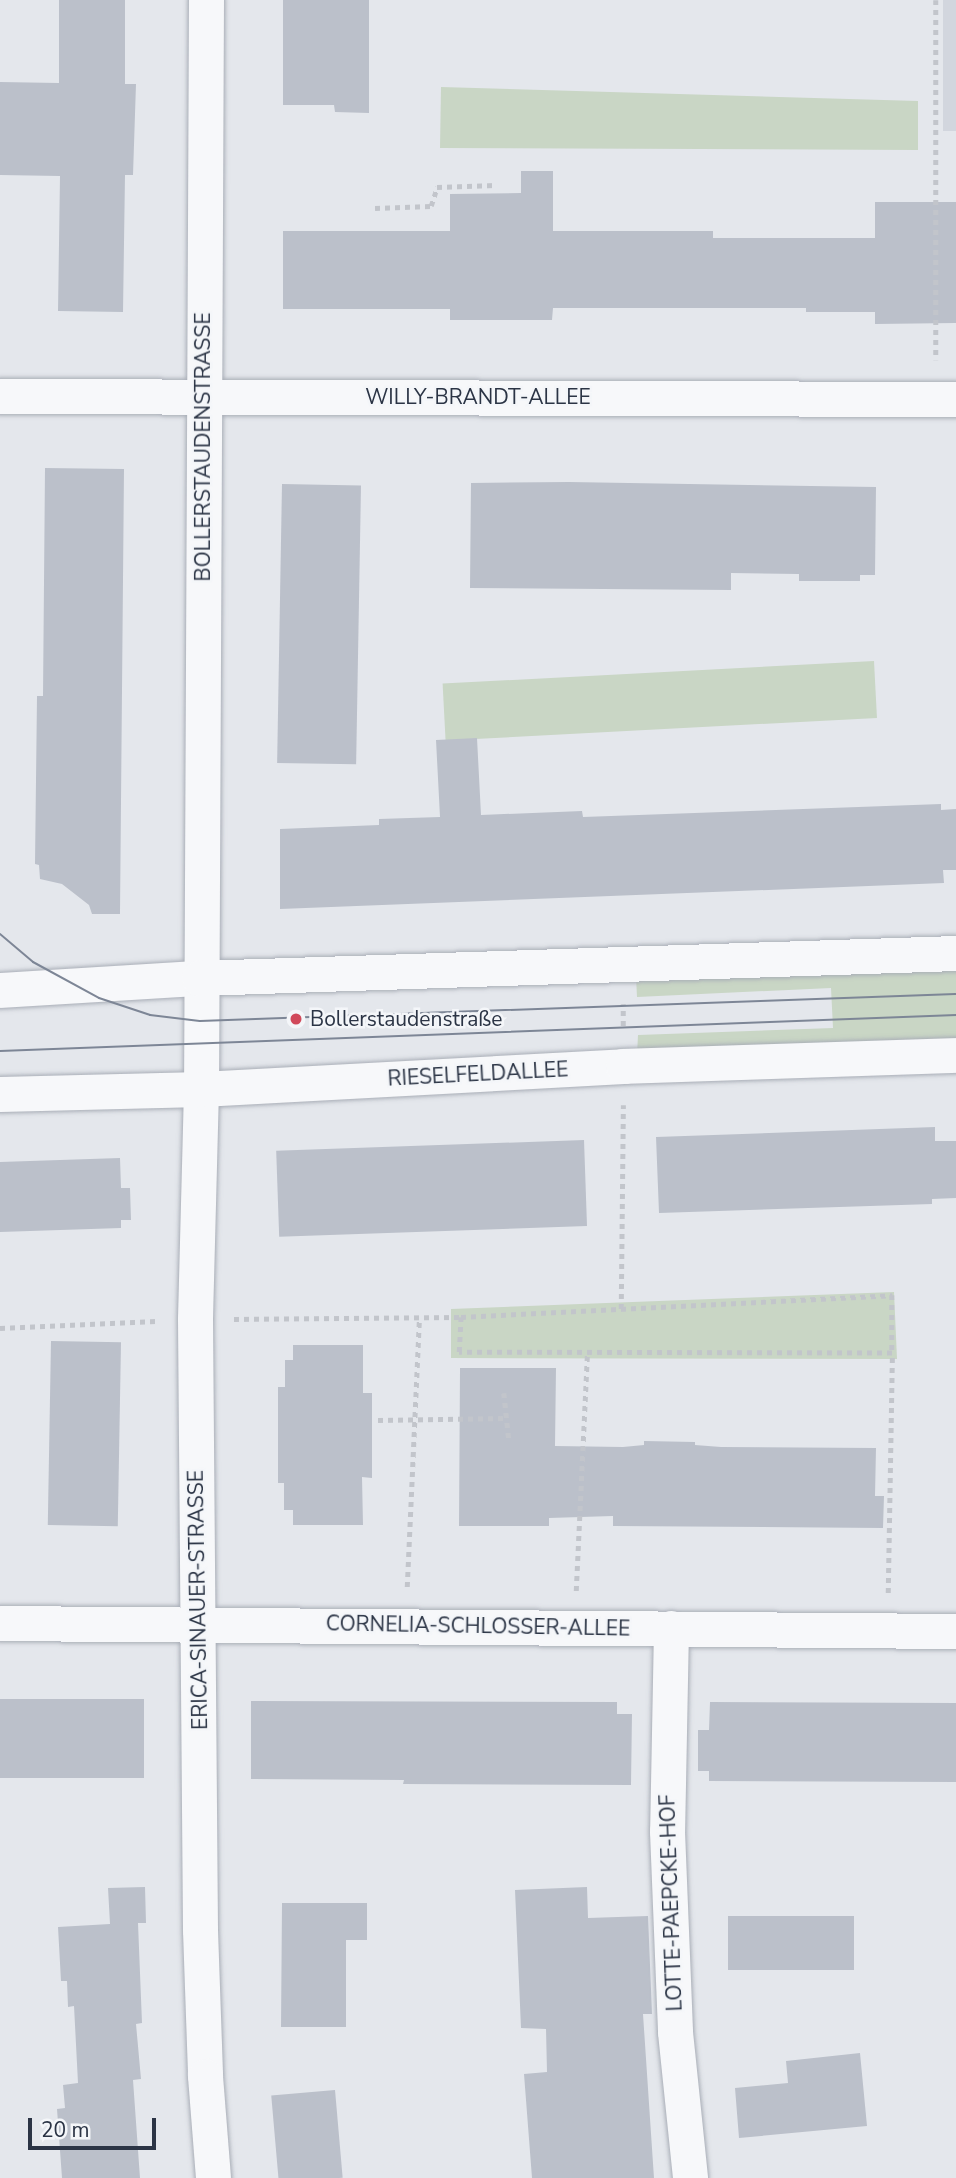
<!DOCTYPE html>
<html>
<head>
<meta charset="utf-8">
<style>
	body { margin:0 }
	#map { position:relative; width:956px; height:2178px; overflow:hidden; background:#e4e7ec; font-family:"Nunito Sans",sans-serif }
	div>[style] { position:absolute }
	.built>* { inset:0; background:#d2d6de; transform-origin:0 0 }
	.green>* { inset:0; background:#c9d6c5; transform-origin:0 0 }
	.building>* { inset:0; background:#bbc0ca; transform-origin:0 0 }
	.path>* { height:4.5px; margin-top:-2.25px; transform-origin:0; background:repeating-linear-gradient(90deg,#c2c5cb 0 5px,transparent 0 10px) }
	.roads { filter:drop-shadow(0 0 2px #a9aeb7) drop-shadow(0 0 2px #a9aeb7) }
	.minor>* { height:35px; margin:-17.5px; padding:0 17.5px; transform-origin:17.5px; border-radius:17.5px; background:#f7f8fa }
	.tram>* { height:2px; margin:-1px; padding:0 1px; transform-origin:1px; border-radius:1px; background:#7d8696 }
	.dots>* { width:19px; height:19px; translate:-50% -50%; box-sizing:border-box; border:4px solid #f4f6f9; border-radius:50% }
	span { translate:-50% -50%; white-space:nowrap; text-align:center; line-height:1.15; -webkit-text-stroke:5px #f4f6f9; paint-order:stroke }
	.street-label { font-size:21px; color:#2b3445 }
	.poi-label { font-size:21px; color:#2b3445 }
	.left { translate:0 -50%; text-align:left }
	.scale { position:absolute; left:28px; top:2118px; width:128px; height:32px; box-sizing:border-box; border:4px solid #2b3445; border-top:0; padding-left:9px; font-size:21px; line-height:24px; white-space:nowrap; color:#2b3445; -webkit-text-stroke:5px #f4f6f9; paint-order:stroke }
</style>
</head>
<body>
<div id="map">
	<div class="built">
		<div style="left:943px;top:0;width:13px;height:131px"></div>
	</div>
	<div class="green">
		<div style="clip-path:polygon(441px 87px,918px 101px,918px 150px,440px 148px)"></div>
		<div style="left:874px;top:661px;width:57px;height:432px;rotate:87deg"></div>
		<div style="clip-path:polygon(956px 965px,956px 1043px,637px 1055px,638px 1035px,833px 1028px,831px 988px,637px 997px,636px 977px)"></div>
		<div style="clip-path:polygon(894px 1292px,897px 1359px,451px 1358px,451px 1309px)"></div>
	</div>
	<div class="building">
		<div style="clip-path:polygon(59px 0,125px 0,125px 84px,136px 84px,133px 175px,125px 175px,123px 312px,58px 311px,60px 176px,0 175px,0 82px,59px 83px)"></div>
		<div style="clip-path:polygon(283px 0,369px 0,369px 113px,335px 112px,334px 105px,283px 105px)"></div>
		<div style="clip-path:polygon(521px 171px,553px 171px,553px 231px,713px 231px,713px 238px,875px 238px,875px 202px,956px 202px,956px 323px,875px 324px,875px 312px,806px 312px,806px 308px,553px 308px,552px 320px,450px 320px,450px 309px,283px 309px,283px 231px,450px 231px,450px 194px,521px 193px)"></div>
		<div style="clip-path:polygon(45px 468px,124px 469px,120px 914px,92px 914px,89px 905px,62px 884px,40px 879px,39px 865px,35px 864px,37px 696px,43px 696px)"></div>
		<div style="clip-path:polygon(569px 482px,876px 487px,875px 575px,860px 575px,860px 581px,799px 581px,799px 574px,731px 573px,731px 590px,470px 588px,471px 483px)"></div>
		<div style="left:282px;top:484px;width:79px;height:279px;rotate:1deg"></div>
		<div style="clip-path:polygon(477px 738px,481px 815px,582px 811px,583px 817px,941px 804px,941px 810px,956px 809px,956px 870px,943px 870px,944px 883px,280px 909px,280px 829px,379px 825px,379px 819px,440px 817px,436px 740px)"></div>
		<div style="clip-path:polygon(935px 1127px,935px 1141px,956px 1141px,956px 1198px,932px 1199px,932px 1204px,659px 1213px,656px 1137px)"></div>
		<div style="left:584px;top:1140px;width:86px;height:308px;rotate:88deg"></div>
		<div style="clip-path:polygon(120px 1158px,121px 1188px,130px 1188px,131px 1220px,121px 1220px,121px 1228px,0 1232px,0 1162px)"></div>
		<div style="left:51px;top:1341px;width:70px;height:184px;rotate:1deg"></div>
		<div style="clip-path:polygon(293px 1345px,363px 1345px,363px 1393px,372px 1393px,372px 1478px,362px 1477px,363px 1525px,293px 1525px,293px 1510px,284px 1510px,284px 1483px,278px 1483px,278px 1387px,285px 1387px,285px 1360px,293px 1360px)"></div>
		<div style="clip-path:polygon(460px 1368px,556px 1368px,555px 1446px,623px 1447px,644px 1445px,644px 1441px,695px 1442px,695px 1445px,721px 1447px,876px 1448px,875px 1496px,884px 1496px,883px 1528px,613px 1526px,613px 1516px,549px 1518px,549px 1526px,459px 1526px)"></div>
		<div style="left:0;top:1699px;width:144px;height:79px"></div>
		<div style="clip-path:polygon(251px 1701px,617px 1702px,617px 1714px,632px 1714px,631px 1785px,403px 1784px,404px 1780px,251px 1779px)"></div>
		<div style="clip-path:polygon(710px 1702px,956px 1703px,956px 1782px,709px 1781px,709px 1771px,698px 1771px,698px 1730px,709px 1730px)"></div>
		<div style="clip-path:polygon(145px 1887px,146px 1923px,138px 1923px,142px 2023px,136px 2024px,141px 2079px,133px 2080px,140px 2178px,62px 2178px,57px 2109px,65px 2108px,63px 2085px,78px 2083px,74px 2006px,68px 2007px,67px 1981px,61px 1981px,58px 1927px,110px 1924px,108px 1888px)"></div>
		<div style="clip-path:polygon(587px 1887px,588px 1918px,648px 1916px,652px 2014px,643px 2014px,654px 2178px,532px 2178px,524px 2074px,547px 2072px,546px 2029px,521px 2028px,515px 1890px)"></div>
		<div style="clip-path:polygon(282px 1903px,367px 1903px,367px 1940px,346px 1940px,346px 2027px,281px 2027px)"></div>
		<div style="left:728px;top:1916px;width:126px;height:54px"></div>
		<div style="clip-path:polygon(860px 2053px,867px 2126px,739px 2138px,735px 2088px,788px 2083px,786px 2061px)"></div>
		<div style="left:335px;top:2090px;width:88px;height:64px;rotate:85deg"></div>
	</div>
	<div class="path">
		<div style="left:936px;top:0;width:360px;rotate:90deg"></div>
		<div style="left:375px;top:208px;width:56px;rotate:-2deg"></div>
		<div style="left:431px;top:206px;width:20px;rotate:-72deg"></div>
		<div style="left:437px;top:187px;width:59px;rotate:-1.9deg"></div>
		<div style="left:623px;top:1026px;width:22px;rotate:-90deg"></div>
		<div style="left:892px;top:1295px;width:58px;rotate:90deg"></div>
		<div style="left:892px;top:1353px;width:433px;rotate:-179.9deg"></div>
		<div style="left:459px;top:1352px;width:35px;rotate:-87deg"></div>
		<div style="left:461px;top:1317px;width:432px;rotate:-2.9deg"></div>
		<div style="left:621px;top:1309px;width:204px;rotate:-89.4deg"></div>
		<div style="left:234px;top:1319px;width:227px;rotate:-0.5deg"></div>
		<div style="left:0;top:1328px;width:156px;rotate:-2.6deg"></div>
		<div style="left:504px;top:1393px;width:47px;rotate:83.9deg"></div>
		<div style="left:378px;top:1420px;width:128px;rotate:-0.9deg"></div>
		<div style="left:407px;top:1587px;width:268px;rotate:-87.4deg"></div>
		<div style="left:576px;top:1591px;width:237px;rotate:-87.3deg"></div>
		<div style="left:888px;top:1593px;width:240px;rotate:-89deg"></div>
	</div>
	<div class="roads">
		<div class="minor">
			<div style="left:206px;top:0;width:1089px;rotate:90.26deg"></div>
			<div style="left:201px;top:1089px;width:230px;rotate:91.5deg"></div>
			<div style="left:195px;top:1319px;width:611px;rotate:89.53deg"></div>
			<div style="left:200px;top:1930px;width:146px;rotate:88deg"></div>
			<div style="left:205px;top:2076px;width:102px;rotate:85.5deg"></div>
			<div style="left:0;top:396px;width:956px;rotate:0.18deg"></div>
			<div style="left:0;top:990px;width:199px;rotate:-3.5deg"></div>
			<div style="left:199px;top:978px;width:757px;rotate:-1.89deg"></div>
			<div style="left:0;top:1094px;width:201px;rotate:-1.4deg"></div>
			<div style="left:201px;top:1089px;width:423px;rotate:-3.1deg"></div>
			<div style="left:623px;top:1066px;width:333px;rotate:-1.9deg"></div>
			<div style="left:0;top:1623px;width:956px;rotate:0.48deg"></div>
			<div style="left:671px;top:1628px;width:203px;rotate:91.1deg"></div>
			<div style="left:667px;top:1831px;width:201px;rotate:87.7deg"></div>
			<div style="left:675px;top:2032px;width:146px;rotate:84.1deg"></div>
		</div>
	</div>
	<div class="tram">
		<div style="left:0;top:934px;width:43px;rotate:40.3deg"></div>
		<div style="left:33px;top:962px;width:75px;rotate:28.6deg"></div>
		<div style="left:99px;top:998px;width:54px;rotate:18.4deg"></div>
		<div style="left:150px;top:1015px;width:50px;rotate:6.8deg"></div>
		<div style="left:200px;top:1021px;width:756px;rotate:-2.05deg"></div>
		<div style="left:0;top:1051px;width:957px;rotate:-2.16deg"></div>
	</div>
	<div class="dots">
		<div style="left:296px;top:1019px;background:#d1495b"></div>
	</div>
	<div class="street-label">
		<span style="left:478px;top:397px">WILLY-BRANDT-ALLEE</span>
		<span style="left:203px;top:447px;rotate:-90deg">BOLLERSTAUDENSTRASSE</span>
		<span style="left:478px;top:1074px;rotate:-3deg">RIESELFELDALLEE</span>
		<span style="left:198px;top:1600px;rotate:-91deg">ERICA-SINAUER-STRASSE</span>
		<span style="left:478px;top:1626px;rotate:1deg">CORNELIA-SCHLOSSER-ALLEE</span>
		<span style="left:671px;top:1903px;rotate:-92deg">LOTTE-PAEPCKE-HOF</span>
	</div>
	<div class="poi-label">
		<span class="left" style="left:310px;top:1019px">Bollerstaudenstraße</span>
	</div>
	<div class="scale">20 m</div>
</div>
</body>
</html>
